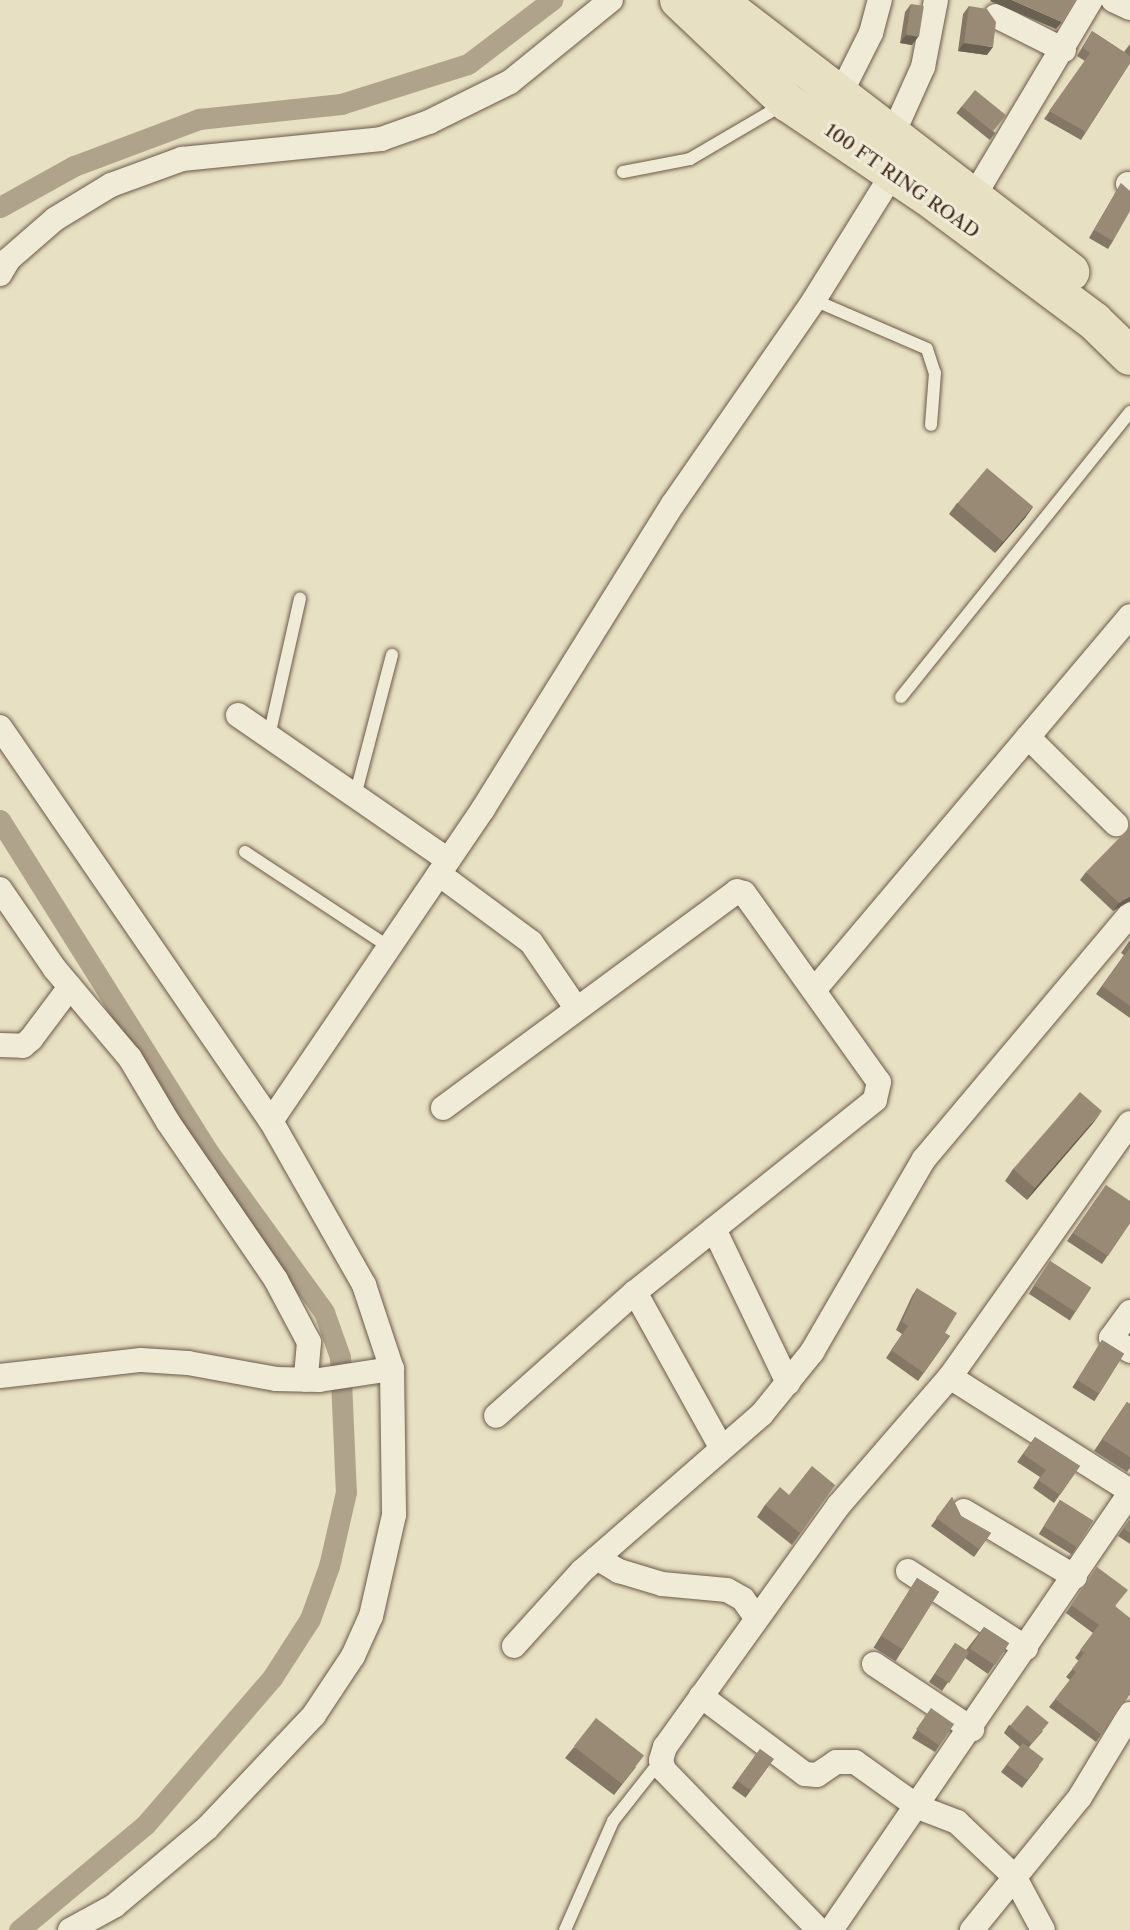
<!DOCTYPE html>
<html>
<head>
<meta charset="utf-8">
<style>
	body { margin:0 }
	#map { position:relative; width:1130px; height:1930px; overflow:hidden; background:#e8e0c2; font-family:"Libre Caslon Text",serif }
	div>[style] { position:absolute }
	.canal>* { height:21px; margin:-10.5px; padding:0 10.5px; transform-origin:10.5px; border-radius:10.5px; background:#b0a38b }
	.roads { filter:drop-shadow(0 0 2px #6c5949) drop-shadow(0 0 2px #6c5949) }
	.lane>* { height:12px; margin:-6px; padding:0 6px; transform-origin:6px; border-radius:6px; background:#f0ebd7 }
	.street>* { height:24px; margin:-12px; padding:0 12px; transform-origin:12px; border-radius:12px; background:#f0ebd7 }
	.primary>* { height:38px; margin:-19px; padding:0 19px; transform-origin:19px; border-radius:19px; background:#e8e0c2 }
	.wall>* { inset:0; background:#847765; transform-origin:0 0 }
	.shaded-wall>* { inset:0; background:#6b6152 }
	.building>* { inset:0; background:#998a75; transform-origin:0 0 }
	span { translate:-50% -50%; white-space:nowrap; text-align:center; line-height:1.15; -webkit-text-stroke:6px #f0ebd7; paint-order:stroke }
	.street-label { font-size:19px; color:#432c21 }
</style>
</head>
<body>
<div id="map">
	<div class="canal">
		<div style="left:0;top:207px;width:85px;rotate:-29deg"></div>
		<div style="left:74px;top:166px;width:134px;rotate:-20.6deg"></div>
		<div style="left:199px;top:119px;width:143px;rotate:-6deg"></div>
		<div style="left:341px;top:104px;width:133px;rotate:-17.5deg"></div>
		<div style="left:468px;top:64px;width:106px;rotate:-37.3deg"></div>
		<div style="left:0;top:820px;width:393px;rotate:57.9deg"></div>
		<div style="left:209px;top:1153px;width:196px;rotate:54.1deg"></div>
		<div style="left:324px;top:1312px;width:48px;rotate:70.4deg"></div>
		<div style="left:340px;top:1357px;width:135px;rotate:87.5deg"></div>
		<div style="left:346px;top:1492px;width:76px;rotate:102.9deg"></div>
		<div style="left:329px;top:1566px;width:56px;rotate:109.7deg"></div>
		<div style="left:310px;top:1619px;width:70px;rotate:122.8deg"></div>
		<div style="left:272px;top:1678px;width:194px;rotate:130.8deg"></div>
		<div style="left:145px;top:1825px;width:164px;rotate:140.2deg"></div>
	</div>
	<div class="roads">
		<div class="lane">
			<div style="left:623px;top:172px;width:68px;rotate:-11deg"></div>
			<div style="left:690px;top:159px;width:107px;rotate:-30.4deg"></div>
			<div style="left:814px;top:300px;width:123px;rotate:23.4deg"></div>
			<div style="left:927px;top:349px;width:25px;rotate:72deg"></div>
			<div style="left:935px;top:373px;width:52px;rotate:94.4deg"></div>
			<div style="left:901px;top:697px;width:366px;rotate:-51.2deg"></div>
			<div style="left:269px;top:736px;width:141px;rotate:-77.3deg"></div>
			<div style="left:355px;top:796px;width:146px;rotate:-75.3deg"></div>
			<div style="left:245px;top:852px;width:173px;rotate:33.4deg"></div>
			<div style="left:565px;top:1930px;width:119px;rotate:-66.2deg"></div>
			<div style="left:613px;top:1821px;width:78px;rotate:-51.8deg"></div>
		</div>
		<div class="street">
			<div style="left:1113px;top:0;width:19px;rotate:25deg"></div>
			<div style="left:996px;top:16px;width:76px;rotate:26.6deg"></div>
			<div style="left:839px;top:97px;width:72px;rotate:-63.4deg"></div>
			<div style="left:871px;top:33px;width:34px;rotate:-75deg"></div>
			<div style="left:892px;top:136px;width:76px;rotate:-65.8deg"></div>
			<div style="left:923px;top:67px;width:68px;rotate:-79deg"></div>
			<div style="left:1128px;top:184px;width:3px;rotate:45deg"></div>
			<div style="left:974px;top:196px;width:228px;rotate:-59.2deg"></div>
			<div style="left:0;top:274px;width:17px;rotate:-59deg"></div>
			<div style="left:9px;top:259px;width:61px;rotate:-41deg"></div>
			<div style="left:55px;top:219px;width:66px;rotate:-31.3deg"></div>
			<div style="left:111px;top:185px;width:76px;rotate:-20.1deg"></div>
			<div style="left:182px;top:159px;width:200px;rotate:-5.7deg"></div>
			<div style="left:381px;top:139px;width:51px;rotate:-19.5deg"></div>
			<div style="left:429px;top:122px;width:90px;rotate:-26.3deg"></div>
			<div style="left:510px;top:82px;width:130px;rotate:-39.1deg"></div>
			<div style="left:238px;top:715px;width:255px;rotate:34.6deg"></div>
			<div style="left:0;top:727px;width:478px;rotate:55.5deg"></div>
			<div style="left:271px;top:1121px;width:189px;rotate:60.4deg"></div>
			<div style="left:364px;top:1285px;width:89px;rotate:71.6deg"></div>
			<div style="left:392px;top:1369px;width:146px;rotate:89.2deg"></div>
			<div style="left:394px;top:1515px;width:104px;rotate:102.8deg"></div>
			<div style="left:371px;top:1616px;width:44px;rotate:114.2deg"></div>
			<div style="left:353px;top:1656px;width:71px;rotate:123.5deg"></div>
			<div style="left:314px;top:1715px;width:156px;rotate:133.4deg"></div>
			<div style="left:207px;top:1828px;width:121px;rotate:140deg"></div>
			<div style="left:114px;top:1906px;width:50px;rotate:151.4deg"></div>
			<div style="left:1028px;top:737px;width:124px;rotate:44.7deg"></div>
			<div style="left:439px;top:874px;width:114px;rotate:36.5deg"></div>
			<div style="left:531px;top:942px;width:80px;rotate:55.7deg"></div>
			<div style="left:0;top:889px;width:97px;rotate:55.5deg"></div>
			<div style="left:55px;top:969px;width:116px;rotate:49.9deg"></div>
			<div style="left:130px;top:1058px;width:74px;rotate:59.3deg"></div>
			<div style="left:168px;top:1122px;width:191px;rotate:55.6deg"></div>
			<div style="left:276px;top:1280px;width:70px;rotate:62deg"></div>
			<div style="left:309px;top:1342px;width:38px;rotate:95deg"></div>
			<div style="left:815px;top:989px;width:488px;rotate:-49.8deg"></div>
			<div style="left:0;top:1045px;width:23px;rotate:2deg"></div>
			<div style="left:23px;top:1046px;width:11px;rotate:-41deg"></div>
			<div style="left:31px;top:1039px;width:65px;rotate:-53.1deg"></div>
			<div style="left:443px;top:1108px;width:365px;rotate:-36.4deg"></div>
			<div style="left:737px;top:891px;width:7px;rotate:16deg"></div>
			<div style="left:744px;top:893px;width:232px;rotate:54.5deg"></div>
			<div style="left:879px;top:1082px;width:18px;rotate:103deg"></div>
			<div style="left:875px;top:1100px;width:307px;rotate:141.3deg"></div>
			<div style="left:635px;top:1292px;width:186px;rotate:138.3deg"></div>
			<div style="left:271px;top:1121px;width:377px;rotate:-55.8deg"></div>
			<div style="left:483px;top:809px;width:359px;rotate:-58.1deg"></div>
			<div style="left:673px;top:504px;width:248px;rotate:-55.3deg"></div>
			<div style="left:814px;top:300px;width:150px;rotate:-58.1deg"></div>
			<div style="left:714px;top:1229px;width:171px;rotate:64.3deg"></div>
			<div style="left:635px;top:1292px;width:179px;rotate:61deg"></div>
			<div style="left:1130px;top:1312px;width:32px;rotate:126deg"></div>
			<div style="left:1111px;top:1338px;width:23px;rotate:34deg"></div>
			<div style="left:0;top:1376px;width:142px;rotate:-6.5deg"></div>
			<div style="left:141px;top:1360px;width:47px;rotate:3.7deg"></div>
			<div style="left:188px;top:1363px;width:89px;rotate:10.3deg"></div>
			<div style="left:276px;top:1379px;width:43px;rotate:1.3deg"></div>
			<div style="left:319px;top:1380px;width:74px;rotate:-8.6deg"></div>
			<div style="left:950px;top:1377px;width:213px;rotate:32.3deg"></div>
			<div style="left:964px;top:1511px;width:129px;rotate:30.7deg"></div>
			<div style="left:597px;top:1558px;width:26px;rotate:31deg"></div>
			<div style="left:619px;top:1571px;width:45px;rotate:16.8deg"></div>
			<div style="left:662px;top:1584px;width:65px;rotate:5.3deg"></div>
			<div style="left:727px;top:1590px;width:18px;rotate:29deg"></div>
			<div style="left:743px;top:1599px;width:24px;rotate:55deg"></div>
			<div style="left:908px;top:1571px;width:141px;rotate:33.1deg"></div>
			<div style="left:514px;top:1646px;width:101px;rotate:-47.8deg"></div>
			<div style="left:582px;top:1571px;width:239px;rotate:-41.1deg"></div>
			<div style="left:762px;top:1414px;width:80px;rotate:-51.1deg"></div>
			<div style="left:812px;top:1352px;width:223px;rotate:-59.9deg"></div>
			<div style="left:924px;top:1159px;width:320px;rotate:-49.9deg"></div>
			<div style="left:874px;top:1664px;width:118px;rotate:33.6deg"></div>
			<div style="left:701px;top:1696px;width:130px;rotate:36.9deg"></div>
			<div style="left:805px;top:1774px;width:12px;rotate:5deg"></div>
			<div style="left:817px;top:1775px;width:23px;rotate:-34deg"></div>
			<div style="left:836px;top:1762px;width:19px"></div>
			<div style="left:855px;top:1762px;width:77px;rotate:35.5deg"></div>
			<div style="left:918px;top:1807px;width:42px;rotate:21deg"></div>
			<div style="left:957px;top:1822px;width:79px;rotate:43.5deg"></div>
			<div style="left:1014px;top:1876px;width:61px;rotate:61.8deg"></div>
			<div style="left:819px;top:1930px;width:223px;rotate:-134.1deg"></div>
			<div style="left:664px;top:1770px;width:10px;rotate:-107deg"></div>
			<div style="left:661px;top:1760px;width:14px;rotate:-73deg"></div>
			<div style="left:665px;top:1747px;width:298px;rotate:-54.3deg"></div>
			<div style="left:839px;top:1505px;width:169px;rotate:-49.1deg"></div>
			<div style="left:950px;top:1377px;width:311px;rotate:-54.7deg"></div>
			<div style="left:831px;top:1930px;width:529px;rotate:-55.62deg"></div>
			<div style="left:972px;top:1930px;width:171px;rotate:-50.9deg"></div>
			<div style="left:1080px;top:1797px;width:97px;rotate:-58.9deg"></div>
		</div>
		<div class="primary">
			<div style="left:679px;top:0;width:149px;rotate:43.4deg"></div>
			<div style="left:787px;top:102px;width:179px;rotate:34deg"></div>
			<div style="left:935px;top:202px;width:199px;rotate:36.8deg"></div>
			<div style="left:1094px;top:321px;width:50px;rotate:44.2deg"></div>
			<div style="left:717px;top:0;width:446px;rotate:37.6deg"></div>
		</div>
	</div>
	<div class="wall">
		<div style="clip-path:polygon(911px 4px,918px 37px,912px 45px,900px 43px,905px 12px)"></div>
		<div style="clip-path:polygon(969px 6px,987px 55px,958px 51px,963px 14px)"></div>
		<div style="clip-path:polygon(1092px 31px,1124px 52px,1130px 44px,1130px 63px,1081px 140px,1044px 119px,1085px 61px,1077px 56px)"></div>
		<div style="left:962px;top:106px;width:43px;height:9px;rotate:39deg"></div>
		<div style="clip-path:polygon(1121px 183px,1113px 241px,1108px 249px,1089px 238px)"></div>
		<div style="clip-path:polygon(957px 503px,1033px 507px,1025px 518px,995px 553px,949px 514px)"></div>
		<div style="clip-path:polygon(1086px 872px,1130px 901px,1113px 911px,1080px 880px)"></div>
		<div style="clip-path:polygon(1130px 940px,1130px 1018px,1096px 994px,1124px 955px,1121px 953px)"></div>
		<div style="clip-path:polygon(1094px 1122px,1027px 1200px,1005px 1181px,1013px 1169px)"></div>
		<div style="clip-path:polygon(1106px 1185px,1130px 1223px,1102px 1264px,1067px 1241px)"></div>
		<div style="left:1050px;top:1261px;width:49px;height:39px;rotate:33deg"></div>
		<div style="clip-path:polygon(917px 1288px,945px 1333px,950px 1336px,918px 1381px,886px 1358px,902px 1334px,896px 1330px,912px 1296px)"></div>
		<div style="left:1102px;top:1340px;width:26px;height:56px;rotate:32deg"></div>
		<div style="clip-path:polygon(1127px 1402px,1130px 1404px,1130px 1468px,1127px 1472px,1094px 1451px)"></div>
		<div style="clip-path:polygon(1035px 1437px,1080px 1466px,1054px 1503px,1033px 1488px,1040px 1477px,1017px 1462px)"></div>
		<div style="clip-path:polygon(835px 1485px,792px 1545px,757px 1517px,765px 1505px,789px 1495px)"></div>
		<div style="clip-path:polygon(952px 1497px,961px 1516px,991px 1533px,974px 1557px,931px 1526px)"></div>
		<div style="left:1060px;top:1500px;width:39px;height:40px;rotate:32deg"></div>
		<div style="clip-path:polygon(1130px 1519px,1130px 1544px,1118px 1536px)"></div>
		<div style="clip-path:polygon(1097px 1567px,1116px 1607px,1130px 1694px,1096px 1742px,1049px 1707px,1070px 1680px,1066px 1677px,1079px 1661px,1075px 1658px,1093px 1633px,1066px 1613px)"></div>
		<div style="left:917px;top:1578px;width:26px;height:82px;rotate:32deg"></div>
		<div style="clip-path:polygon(984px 1627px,1009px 1643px,988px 1674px,965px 1658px,942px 1691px,929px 1682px,955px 1643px,966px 1650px)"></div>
		<div style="clip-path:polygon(926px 1716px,954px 1724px,935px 1752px,912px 1738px)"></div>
		<div style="clip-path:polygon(1009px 1725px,1043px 1731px,1029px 1747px,1039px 1766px,1022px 1788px,1001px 1772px,1020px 1747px,1004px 1733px)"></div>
		<div style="clip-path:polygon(574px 1747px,636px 1767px,614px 1795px,565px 1758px)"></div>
		<div style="left:760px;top:1749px;width:17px;height:48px;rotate:36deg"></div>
	</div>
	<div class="shaded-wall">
		<div style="clip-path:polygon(991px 0,1012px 0,1062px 22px,1056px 29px,990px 1px)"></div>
		<div style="clip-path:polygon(906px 35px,918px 37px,912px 45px,900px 43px)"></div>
		<div style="clip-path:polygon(964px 43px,993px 47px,987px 55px,958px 51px)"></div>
		<div style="clip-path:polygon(1033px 507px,1025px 518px,995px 553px,1003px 541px)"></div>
		<div style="clip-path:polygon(1130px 896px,1130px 901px,1113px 911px,1119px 903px)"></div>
		<div style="clip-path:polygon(1102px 1111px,1094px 1122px,1027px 1200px,1035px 1188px)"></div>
	</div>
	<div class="building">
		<div style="clip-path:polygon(1012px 0,1075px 0,1062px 22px)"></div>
		<div style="left:911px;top:4px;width:13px;height:31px;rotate:9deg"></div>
		<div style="clip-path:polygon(969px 6px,987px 9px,996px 22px,993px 47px,964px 43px)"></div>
		<div style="clip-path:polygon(1092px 31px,1130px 56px,1130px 63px,1086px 132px,1049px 111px,1090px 53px,1083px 48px)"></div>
		<div style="left:975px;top:90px;width:40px;height:21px;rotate:39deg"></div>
		<div style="clip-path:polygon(1121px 183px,1130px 191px,1130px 211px,1113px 241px,1094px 230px)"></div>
		<div style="left:987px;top:468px;width:60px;height:46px;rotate:40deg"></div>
		<div style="clip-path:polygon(1130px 827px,1130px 896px,1119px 903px,1086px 872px)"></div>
		<div style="clip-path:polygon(1130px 948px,1130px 1006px,1102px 986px)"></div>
		<div style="left:1080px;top:1092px;width:29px;height:102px;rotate:41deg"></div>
		<div style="clip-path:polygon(1106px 1185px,1130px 1201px,1130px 1223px,1108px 1256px,1073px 1233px)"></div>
		<div style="left:1050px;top:1261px;width:49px;height:29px;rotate:33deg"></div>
		<div style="clip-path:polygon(917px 1288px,957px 1313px,945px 1333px,950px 1336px,924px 1373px,891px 1350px,908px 1326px,902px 1322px)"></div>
		<div style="left:1102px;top:1340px;width:26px;height:47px;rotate:32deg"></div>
		<div style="clip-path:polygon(1127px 1402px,1130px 1404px,1130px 1457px,1102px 1439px)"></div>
		<div style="clip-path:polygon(1035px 1437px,1080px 1466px,1060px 1495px,1038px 1480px,1046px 1470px,1023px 1454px)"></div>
		<div style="clip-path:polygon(812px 1466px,835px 1485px,800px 1533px,765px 1505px,780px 1487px,789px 1495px)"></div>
		<div style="clip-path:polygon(952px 1497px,961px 1516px,991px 1533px,979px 1549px,936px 1518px)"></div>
		<div style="left:1060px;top:1500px;width:39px;height:31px;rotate:32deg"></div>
		<div style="clip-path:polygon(1130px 1520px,1130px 1533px,1124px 1529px)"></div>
		<div style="clip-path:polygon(1097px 1567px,1128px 1590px,1115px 1606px,1130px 1618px,1130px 1694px,1101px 1734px,1055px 1699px,1076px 1672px,1072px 1669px,1084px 1653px,1080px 1650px,1099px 1625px,1071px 1605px)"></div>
		<div style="left:917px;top:1578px;width:26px;height:68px;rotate:32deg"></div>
		<div style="left:984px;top:1627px;width:30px;height:26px;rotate:33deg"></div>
		<div style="left:955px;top:1643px;width:17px;height:37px;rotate:33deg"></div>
		<div style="left:1027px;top:1705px;width:28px;height:27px;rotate:39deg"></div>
		<div style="left:931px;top:1708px;width:28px;height:26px;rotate:35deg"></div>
		<div style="left:596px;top:1718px;width:61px;height:36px;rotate:38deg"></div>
		<div style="left:1023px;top:1743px;width:26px;height:27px;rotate:37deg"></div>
		<div style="left:760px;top:1749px;width:17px;height:39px;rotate:36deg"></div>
	</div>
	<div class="street-label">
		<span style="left:902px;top:181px;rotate:35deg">100 FT RING ROAD</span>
	</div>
</div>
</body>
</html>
